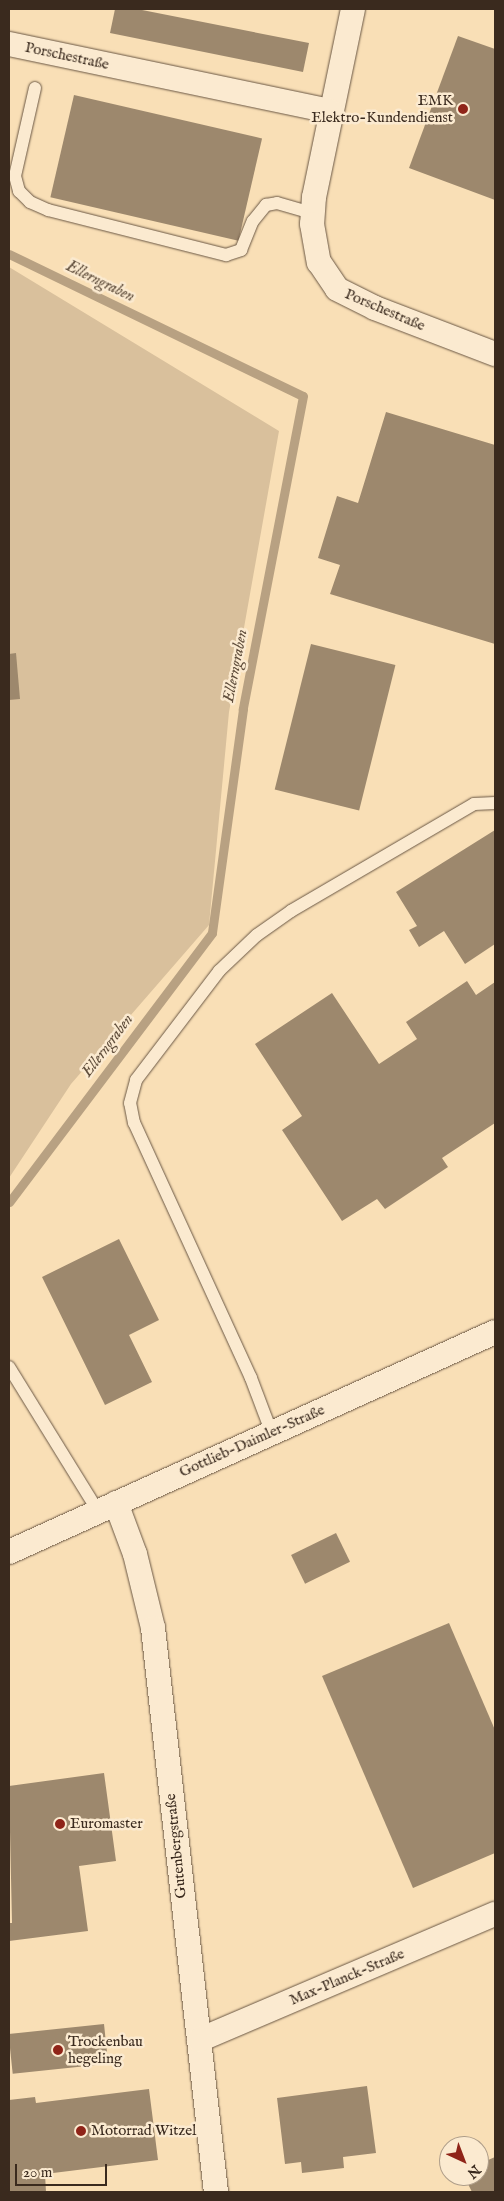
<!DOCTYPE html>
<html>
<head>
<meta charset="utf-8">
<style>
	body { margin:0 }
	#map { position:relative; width:504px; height:2201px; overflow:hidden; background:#f9dfb6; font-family:"IM FELL English",serif }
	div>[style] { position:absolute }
	.green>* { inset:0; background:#d9c09c }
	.stream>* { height:9px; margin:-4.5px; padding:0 4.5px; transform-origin:4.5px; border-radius:4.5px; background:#b8a182 }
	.building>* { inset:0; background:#9d886d; transform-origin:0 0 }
	.roads { filter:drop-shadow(0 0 1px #6a5744) drop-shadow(0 0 1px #6a5744) }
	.service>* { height:12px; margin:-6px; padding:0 6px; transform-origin:6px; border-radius:6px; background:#fbead0 }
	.minor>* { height:24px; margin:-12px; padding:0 12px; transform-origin:12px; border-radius:12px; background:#fbead0 }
	.dots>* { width:14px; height:14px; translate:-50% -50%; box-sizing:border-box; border:2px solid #fbead0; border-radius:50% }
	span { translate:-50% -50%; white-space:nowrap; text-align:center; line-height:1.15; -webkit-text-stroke:5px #fbead0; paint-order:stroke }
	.street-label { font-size:15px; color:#3a2a1e }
	.poi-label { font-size:15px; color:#3a2a1e }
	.right { translate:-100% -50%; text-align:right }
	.left { translate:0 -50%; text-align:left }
	.water-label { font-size:16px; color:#604e3c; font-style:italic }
	.frame { position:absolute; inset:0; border:10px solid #3a2a1e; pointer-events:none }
	.north { position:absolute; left:439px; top:2136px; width:50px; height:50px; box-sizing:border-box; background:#fbead0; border:1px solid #ae9d89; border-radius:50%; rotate:137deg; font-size:14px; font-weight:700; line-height:20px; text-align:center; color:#3a2a1e }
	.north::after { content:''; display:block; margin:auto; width:18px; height:22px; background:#8f2418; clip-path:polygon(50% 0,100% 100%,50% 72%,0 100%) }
	.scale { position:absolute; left:15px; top:2164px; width:92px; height:22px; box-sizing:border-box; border:2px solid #3a2a1e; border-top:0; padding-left:6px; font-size:15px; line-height:18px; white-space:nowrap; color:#3a2a1e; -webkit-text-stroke:4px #fbead0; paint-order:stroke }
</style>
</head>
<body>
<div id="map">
	<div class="green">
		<div style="clip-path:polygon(9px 267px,279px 431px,229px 712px,209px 925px,71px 1084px,9px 1178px)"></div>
	</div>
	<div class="stream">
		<div style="left:9px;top:254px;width:326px;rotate:25.8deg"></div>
		<div style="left:303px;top:396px;width:319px;rotate:100.9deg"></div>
		<div style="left:243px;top:709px;width:226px;rotate:97.9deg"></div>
		<div style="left:212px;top:933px;width:337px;rotate:127deg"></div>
	</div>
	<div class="building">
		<div style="clip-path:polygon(115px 9px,137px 9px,309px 43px,303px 72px,110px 33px)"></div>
		<div style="clip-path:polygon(458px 36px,495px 49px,495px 200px,409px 168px)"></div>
		<div style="left:74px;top:95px;width:193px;height:105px;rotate:13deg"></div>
		<div style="clip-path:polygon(386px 412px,495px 445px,495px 644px,330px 594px,340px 565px,318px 558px,337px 496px,358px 503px)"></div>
		<div style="left:311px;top:644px;width:87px;height:150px;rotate:14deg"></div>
		<div style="clip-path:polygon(16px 653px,20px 699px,9px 700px,9px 654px)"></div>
		<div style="clip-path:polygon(495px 830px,495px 944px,465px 964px,444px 931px,419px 947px,409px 930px,417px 926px,396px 892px)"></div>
		<div style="clip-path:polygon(467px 981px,476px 995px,495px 982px,495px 1123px,442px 1158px,448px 1167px,385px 1209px,377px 1199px,342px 1221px,282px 1130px,302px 1116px,255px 1044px,332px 993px,379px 1064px,417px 1039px,406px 1022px)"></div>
		<div style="clip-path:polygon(119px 1239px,159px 1320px,129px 1335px,152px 1382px,105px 1405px,42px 1277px)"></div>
		<div style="left:336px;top:1533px;width:32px;height:50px;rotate:64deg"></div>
		<div style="clip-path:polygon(449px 1623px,495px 1730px,495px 1853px,413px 1888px,322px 1676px)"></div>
		<div style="clip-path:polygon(104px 1773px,116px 1861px,79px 1866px,88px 1931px,9px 1941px,9px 1923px,12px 1923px,9px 1786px)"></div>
		<div style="left:104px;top:2024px;width:40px;height:96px;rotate:84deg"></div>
		<div style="clip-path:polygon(367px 2086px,376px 2153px,343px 2157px,344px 2168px,302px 2173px,301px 2162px,285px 2164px,277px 2098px)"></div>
		<div style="clip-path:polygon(149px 2089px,158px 2160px,45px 2174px,46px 2192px,9px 2192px,9px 2100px,35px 2097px,36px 2103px)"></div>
		<div style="clip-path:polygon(495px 2157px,495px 2192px,472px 2192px,464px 2176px,479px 2176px,479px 2164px)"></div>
	</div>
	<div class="roads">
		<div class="service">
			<div style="left:35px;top:88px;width:90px;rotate:102.8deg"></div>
			<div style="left:15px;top:176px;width:16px;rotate:75deg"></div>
			<div style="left:19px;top:191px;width:16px;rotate:45deg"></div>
			<div style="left:30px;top:202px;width:20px;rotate:24deg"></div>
			<div style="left:48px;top:210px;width:184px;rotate:14.2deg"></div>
			<div style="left:226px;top:255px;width:16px;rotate:-18deg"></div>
			<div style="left:241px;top:250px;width:31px;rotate:-68deg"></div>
			<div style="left:253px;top:221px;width:21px;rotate:-51deg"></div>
			<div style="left:266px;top:205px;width:11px;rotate:-10deg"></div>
			<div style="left:277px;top:203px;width:37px;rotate:16deg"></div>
			<div style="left:9px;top:1367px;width:169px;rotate:58.3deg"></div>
			<div style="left:271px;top:1431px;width:57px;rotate:-110.7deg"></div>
			<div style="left:251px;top:1378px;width:281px;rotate:-114.6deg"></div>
			<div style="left:134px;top:1123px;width:20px;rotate:-101deg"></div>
			<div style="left:130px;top:1103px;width:24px;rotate:-75deg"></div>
			<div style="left:136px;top:1080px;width:137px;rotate:-52.7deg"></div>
			<div style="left:219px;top:971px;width:52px;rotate:-43.5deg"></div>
			<div style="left:257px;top:935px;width:42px;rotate:-35.2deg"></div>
			<div style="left:291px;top:911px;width:212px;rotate:-30.3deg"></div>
			<div style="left:474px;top:804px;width:21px;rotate:-3deg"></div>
		</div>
		<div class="minor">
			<div style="left:353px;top:9px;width:192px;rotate:101.7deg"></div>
			<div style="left:314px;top:197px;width:27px;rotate:94deg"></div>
			<div style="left:312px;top:224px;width:39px;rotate:80deg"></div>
			<div style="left:319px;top:262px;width:32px;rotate:56deg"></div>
			<div style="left:337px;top:289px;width:42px;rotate:26.6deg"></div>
			<div style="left:375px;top:308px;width:129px;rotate:21deg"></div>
			<div style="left:9px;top:44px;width:328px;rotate:11.8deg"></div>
			<div style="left:116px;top:1503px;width:54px;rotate:69.6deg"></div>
			<div style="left:135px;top:1554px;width:76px;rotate:76.3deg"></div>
			<div style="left:153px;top:1628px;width:568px;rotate:83.63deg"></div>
			<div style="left:9px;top:1552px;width:533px;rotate:-24.36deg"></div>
			<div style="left:199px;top:2040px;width:322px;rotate:-23.1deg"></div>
		</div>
	</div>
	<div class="dots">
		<div style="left:463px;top:109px;background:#8f2418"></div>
		<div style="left:60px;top:1824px;background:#8f2418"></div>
		<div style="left:58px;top:2050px;background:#8f2418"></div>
		<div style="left:81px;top:2131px;background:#8f2418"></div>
	</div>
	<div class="street-label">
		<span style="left:67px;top:56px;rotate:12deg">Porschestraße</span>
		<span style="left:385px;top:310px;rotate:23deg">Porschestraße</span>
		<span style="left:252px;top:1441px;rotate:-24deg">Gottlieb-Daimler-Straße</span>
		<span style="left:176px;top:1846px;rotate:-96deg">Gutenbergstraße</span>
		<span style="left:347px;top:1977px;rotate:-23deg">Max-Planck-Straße</span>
	</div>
	<div class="poi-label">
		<span class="right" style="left:453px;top:109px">EMK<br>Elektro-Kundendienst</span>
		<span class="left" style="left:70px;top:1824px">Euromaster</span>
		<span class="left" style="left:68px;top:2050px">Trockenbau<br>hegeling</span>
		<span class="left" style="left:91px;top:2131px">Motorrad Witzel</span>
	</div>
	<div class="water-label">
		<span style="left:100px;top:282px;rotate:26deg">Ellerngraben</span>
		<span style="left:236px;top:666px;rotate:-79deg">Ellerngraben</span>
		<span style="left:108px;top:1046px;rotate:-53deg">Ellerngraben</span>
	</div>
	<div class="frame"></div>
	<div class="north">N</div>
	<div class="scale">20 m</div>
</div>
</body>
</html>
